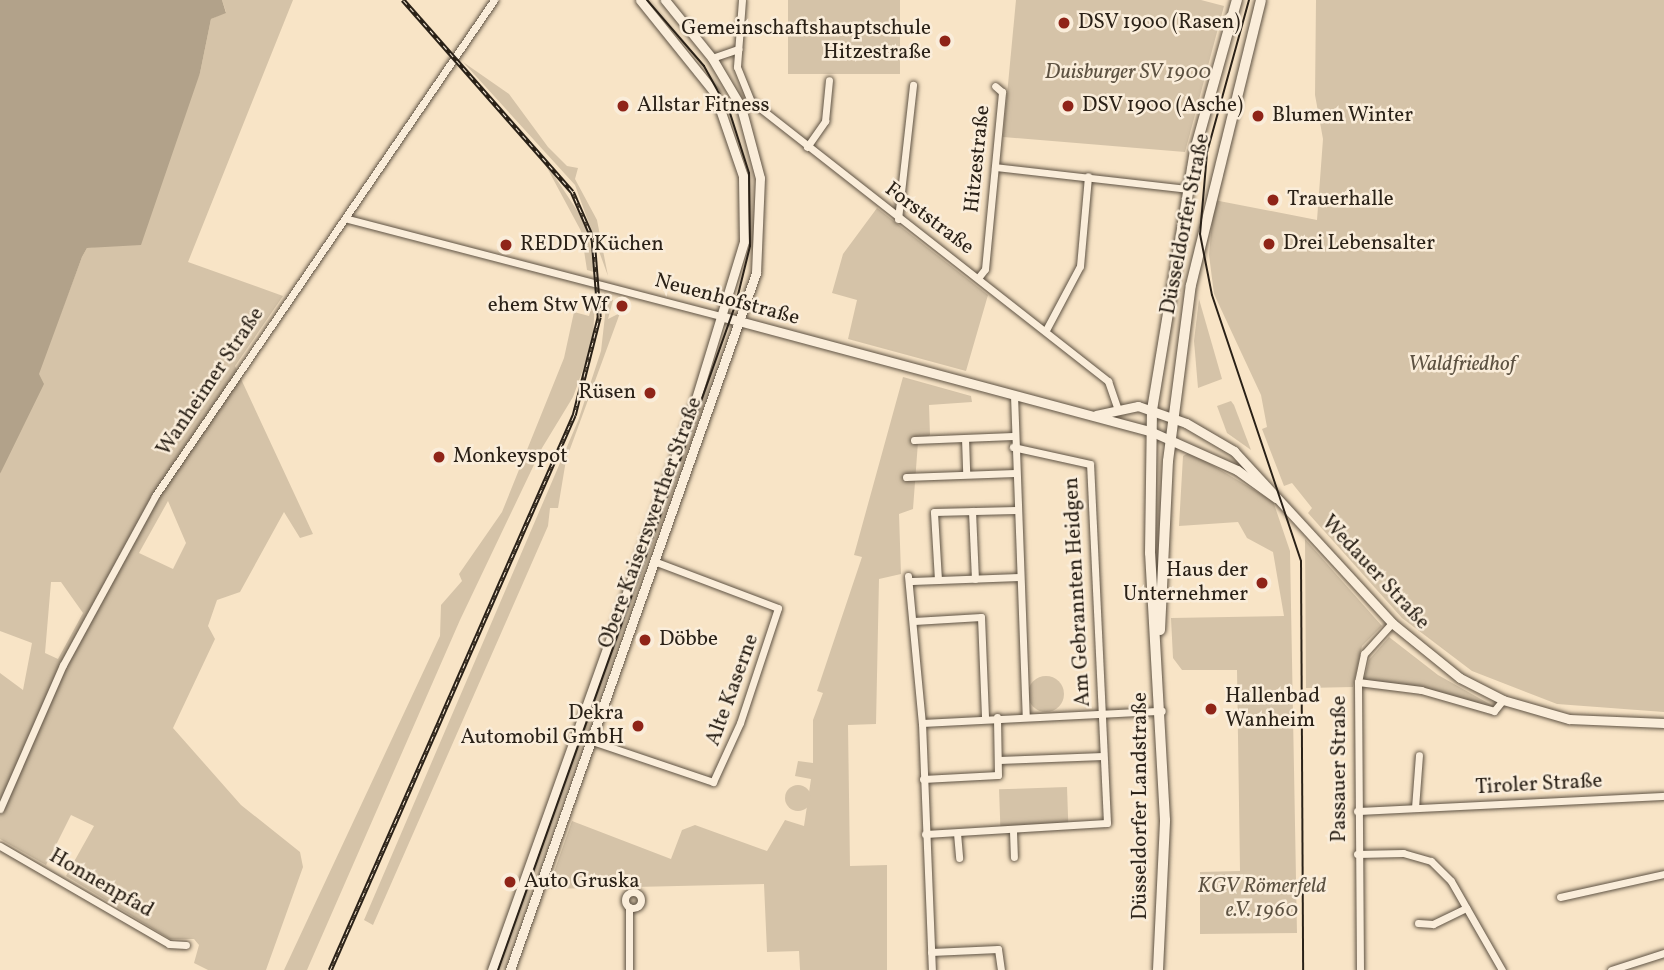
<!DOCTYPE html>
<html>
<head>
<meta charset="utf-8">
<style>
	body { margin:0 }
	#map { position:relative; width:1664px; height:970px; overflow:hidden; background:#f8e4c6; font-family:Vollkorn,serif }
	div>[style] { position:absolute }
	.green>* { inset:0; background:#d5c3a8; transform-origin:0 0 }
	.round { border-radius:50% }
	.water>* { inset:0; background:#b2a28a }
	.roads { filter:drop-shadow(0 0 2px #5e5243) drop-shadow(0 0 2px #5e5243) }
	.minor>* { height:7px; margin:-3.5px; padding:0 3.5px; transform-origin:3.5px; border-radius:3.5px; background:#faedda }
	.minor>.ring { margin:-3.5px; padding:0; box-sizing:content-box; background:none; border:7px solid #faedda; border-radius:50% }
	.tertiary>* { height:9px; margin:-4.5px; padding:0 4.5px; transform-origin:4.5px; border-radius:4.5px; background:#faedda }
	.secondary>* { height:10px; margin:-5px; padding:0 5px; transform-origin:5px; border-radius:5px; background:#faedda }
	.tram>* { height:2px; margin:-1px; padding:0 1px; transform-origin:1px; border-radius:1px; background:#2a2117 }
	.rail>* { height:4.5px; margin-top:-2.25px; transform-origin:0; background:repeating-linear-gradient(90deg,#faedda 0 5px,#2a2117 0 10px); box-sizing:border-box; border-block:2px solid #2a2117 }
	.dots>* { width:19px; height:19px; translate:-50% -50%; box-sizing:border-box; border:4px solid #faedda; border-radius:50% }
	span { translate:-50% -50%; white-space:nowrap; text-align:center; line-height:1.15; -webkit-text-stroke:5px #faedda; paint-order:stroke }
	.poi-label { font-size:21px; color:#2a2117 }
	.left { translate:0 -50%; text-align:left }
	.right { translate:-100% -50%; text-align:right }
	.park-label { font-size:21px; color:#5d5242; font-style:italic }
	.street-label { font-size:21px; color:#2a2117 }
</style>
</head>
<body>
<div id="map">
	<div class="green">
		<div style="clip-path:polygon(evenodd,222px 0,293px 0,188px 262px,283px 296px,235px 366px,313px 534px,300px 538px,284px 512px,240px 592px,217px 600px,208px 626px,215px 639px,173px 728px,241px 805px,300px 852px,303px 867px,266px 970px,208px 970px,194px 963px,199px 945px,194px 939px,170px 939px,66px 876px,94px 826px,71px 815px,46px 865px,0 839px,0 673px,23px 690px,32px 643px,0 631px,0 474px,82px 257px,87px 248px,111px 245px,200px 73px,211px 19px,226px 12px,222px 0,168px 501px,186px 543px,173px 569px,139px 553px,168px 501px,222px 0,51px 582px,61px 582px,83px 613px,58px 659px,45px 653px,51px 582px)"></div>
		<div style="left:788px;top:0;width:112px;height:74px"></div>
		<div style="clip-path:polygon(1016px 0,1201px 0,1224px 6px,1185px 152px,1003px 137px)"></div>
		<div style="clip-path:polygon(1316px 0,1664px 0,1664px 712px,1557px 704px,1472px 671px,1402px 618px,1308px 513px,1312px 508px,1292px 483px,1284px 486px,1262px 429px,1267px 427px,1261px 395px,1214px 294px,1209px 255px,1214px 200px,1317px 220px,1323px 139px,1315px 95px)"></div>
		<div style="clip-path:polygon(463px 62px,509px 94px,548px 147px,567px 166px,578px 168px,575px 179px,597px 220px,608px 276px,575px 185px)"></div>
		<div style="clip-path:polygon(538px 151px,584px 221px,597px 273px,587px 270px,581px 231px)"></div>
		<div style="clip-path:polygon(877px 208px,988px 295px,966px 371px,848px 339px,857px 300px,832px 293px,843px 254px)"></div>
		<div style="clip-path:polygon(595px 295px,593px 342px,573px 397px,542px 448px,460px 620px,307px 970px,284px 970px,440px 636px,441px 605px,462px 581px,459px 574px,502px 512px,564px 358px,574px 312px,589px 316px)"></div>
		<div style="clip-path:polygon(607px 298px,613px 300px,608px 319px,620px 313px,566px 460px,558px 508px,550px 508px,548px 526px,373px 925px,364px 920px,578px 421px,601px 351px)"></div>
		<div style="clip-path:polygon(1199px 299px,1222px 379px,1198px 388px,1194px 341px)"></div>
		<div style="clip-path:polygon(903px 377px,971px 396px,972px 402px,929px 405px,930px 435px,918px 442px,913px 509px,899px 514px,901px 574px,879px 579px,876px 724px,848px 725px,850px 866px,887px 865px,887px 970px,800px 970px,799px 951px,767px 952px,764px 884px,548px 889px,572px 821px,671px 859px,682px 830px,695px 825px,767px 851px,785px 820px,804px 826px,811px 779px,795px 776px,798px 761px,813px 763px,813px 720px,823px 693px,817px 691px,862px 557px,854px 555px)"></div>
		<div style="clip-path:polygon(1231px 401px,1234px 405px,1251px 450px,1227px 433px,1217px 406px)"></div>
		<div style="clip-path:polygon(1190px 452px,1273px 501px,1290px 551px,1297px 933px,1200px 934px,1200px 872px,1240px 871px,1237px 670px,1182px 670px,1173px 658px,1171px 618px,1284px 616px,1273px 552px,1247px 538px,1238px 522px,1179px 526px,1183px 456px)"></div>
		<div style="clip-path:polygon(1305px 539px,1382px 626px,1362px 646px,1353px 687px,1306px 688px)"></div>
		<div style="clip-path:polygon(1389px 637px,1438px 675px,1495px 707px,1364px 680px,1369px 660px)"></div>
		<div class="round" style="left:1028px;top:676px;width:36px;height:36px"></div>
		<div class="round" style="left:785px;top:785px;width:26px;height:26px"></div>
		<div style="left:1067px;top:787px;width:38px;height:68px;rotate:88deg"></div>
	</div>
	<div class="water">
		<div style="clip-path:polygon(0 0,222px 0,226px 13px,211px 19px,200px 73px,141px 245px,87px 248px,82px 257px,39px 374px,44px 384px,0 474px)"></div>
	</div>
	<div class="roads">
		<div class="minor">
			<div style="left:742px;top:0;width:67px;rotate:94.3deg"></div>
			<div style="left:737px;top:67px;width:37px;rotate:68deg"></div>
			<div style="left:751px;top:101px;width:454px;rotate:38.1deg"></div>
			<div style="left:1108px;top:381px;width:28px;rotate:71deg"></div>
			<div style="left:712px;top:58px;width:28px;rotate:-19deg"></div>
			<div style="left:807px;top:147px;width:32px;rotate:-55deg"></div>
			<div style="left:825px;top:121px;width:41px;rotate:-84.4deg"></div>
			<div style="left:995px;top:167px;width:194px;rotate:6.5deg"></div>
			<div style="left:348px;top:219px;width:388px;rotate:14.6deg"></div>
			<div style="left:898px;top:219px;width:135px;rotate:-83.6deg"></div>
			<div style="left:978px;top:278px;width:11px;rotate:-52deg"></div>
			<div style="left:985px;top:269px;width:178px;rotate:-84.5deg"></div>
			<div style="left:1002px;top:92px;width:9px;rotate:-139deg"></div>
			<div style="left:1046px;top:330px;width:72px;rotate:-62deg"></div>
			<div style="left:1080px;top:266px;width:90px;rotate:-84.9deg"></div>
			<div style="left:1014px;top:395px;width:321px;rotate:87.9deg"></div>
			<div style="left:965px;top:438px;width:36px;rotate:88deg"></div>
			<div style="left:914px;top:440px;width:99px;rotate:-2.3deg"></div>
			<div style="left:906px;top:477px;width:109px;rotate:-2.1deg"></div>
			<div style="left:972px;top:511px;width:68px;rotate:87.5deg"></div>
			<div style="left:908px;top:576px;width:148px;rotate:84.6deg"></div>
			<div style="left:922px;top:723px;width:247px;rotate:87.7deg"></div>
			<div style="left:938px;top:580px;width:68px;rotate:-93.4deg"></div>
			<div style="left:934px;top:512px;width:82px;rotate:-1.4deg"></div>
			<div style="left:912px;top:581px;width:107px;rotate:-2.1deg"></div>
			<div style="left:914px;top:621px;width:67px;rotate:-3.4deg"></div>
			<div style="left:981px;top:617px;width:100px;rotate:87.7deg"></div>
			<div style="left:1358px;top:682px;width:64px;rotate:7.2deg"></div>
			<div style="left:1421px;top:690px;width:76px;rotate:16deg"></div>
			<div style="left:1494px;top:711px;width:14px;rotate:-51deg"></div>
			<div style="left:922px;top:723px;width:240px;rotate:-2.9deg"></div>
			<div style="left:592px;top:741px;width:128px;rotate:18.7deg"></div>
			<div style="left:713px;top:782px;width:65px;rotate:-65.4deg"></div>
			<div style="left:740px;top:723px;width:121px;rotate:-71.7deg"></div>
			<div style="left:778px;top:608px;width:130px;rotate:-159.3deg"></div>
			<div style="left:999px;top:760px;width:104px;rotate:-2.2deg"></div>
			<div style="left:923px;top:779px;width:75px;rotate:-3.1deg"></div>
			<div style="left:998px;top:775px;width:58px;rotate:-91deg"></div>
			<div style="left:1415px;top:808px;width:53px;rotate:-85.7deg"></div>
			<div style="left:0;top:809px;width:157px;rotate:-66.4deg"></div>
			<div style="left:63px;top:665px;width:192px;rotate:-61.4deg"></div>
			<div style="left:155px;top:496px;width:601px;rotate:-55.65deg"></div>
			<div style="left:1357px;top:811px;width:307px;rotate:-2.8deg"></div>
			<div style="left:1013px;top:831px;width:26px;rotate:88deg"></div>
			<div style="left:957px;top:833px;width:25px;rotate:85deg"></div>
			<div style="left:925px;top:834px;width:182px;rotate:-3.5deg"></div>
			<div style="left:1107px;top:823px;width:359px;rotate:-92.7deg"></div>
			<div style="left:1090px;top:464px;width:79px;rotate:-167.6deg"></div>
			<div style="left:0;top:846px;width:195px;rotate:30.1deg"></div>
			<div style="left:169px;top:944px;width:17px;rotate:3deg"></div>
			<div style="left:1357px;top:854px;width:46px;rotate:-1.2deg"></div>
			<div style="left:1403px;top:853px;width:29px;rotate:16deg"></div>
			<div style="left:1431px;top:861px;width:28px;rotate:45deg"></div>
			<div style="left:1451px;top:881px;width:103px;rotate:60.2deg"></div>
			<div class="ring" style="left:625px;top:892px;width:9px;height:9px"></div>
			<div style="left:1560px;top:897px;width:107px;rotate:-12.5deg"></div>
			<div style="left:1418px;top:923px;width:15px;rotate:4deg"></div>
			<div style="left:1433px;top:924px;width:37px;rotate:-26deg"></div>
			<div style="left:931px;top:952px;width:67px;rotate:-2.6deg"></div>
			<div style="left:998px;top:949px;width:21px;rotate:82deg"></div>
			<div style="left:629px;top:970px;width:63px;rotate:-90deg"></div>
			<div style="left:1360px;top:970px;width:288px;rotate:-90.4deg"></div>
			<div style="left:1358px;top:682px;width:29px;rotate:-78deg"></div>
			<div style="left:1364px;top:654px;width:42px;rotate:-47.9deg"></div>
			<div style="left:1611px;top:970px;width:56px;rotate:-17.8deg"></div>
		</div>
		<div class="tertiary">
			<div style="left:724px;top:317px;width:441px;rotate:15deg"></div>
			<div style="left:1150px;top:431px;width:95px;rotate:24.1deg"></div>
			<div style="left:1237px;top:470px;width:48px;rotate:35.7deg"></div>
			<div style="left:1096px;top:415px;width:43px;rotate:-12.1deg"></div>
			<div style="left:1138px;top:406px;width:51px;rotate:19.5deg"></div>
			<div style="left:1186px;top:423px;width:56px;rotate:30.3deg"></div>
			<div style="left:1234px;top:451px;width:234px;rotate:47.4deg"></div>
			<div style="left:1392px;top:623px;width:87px;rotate:39deg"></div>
			<div style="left:1460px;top:678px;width:48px;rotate:27.1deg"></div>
			<div style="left:1503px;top:700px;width:69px;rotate:16.1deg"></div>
			<div style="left:1569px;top:719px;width:95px;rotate:2.4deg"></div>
			<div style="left:492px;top:970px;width:600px;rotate:-70.33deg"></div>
			<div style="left:694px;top:405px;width:171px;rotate:-73deg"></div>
			<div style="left:744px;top:241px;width:65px;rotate:-90.9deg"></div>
			<div style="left:743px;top:176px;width:89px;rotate:-109deg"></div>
			<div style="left:714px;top:92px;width:118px;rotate:-128.8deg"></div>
			<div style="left:510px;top:970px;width:739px;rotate:-70.56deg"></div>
			<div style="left:756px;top:273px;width:95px;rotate:-87.6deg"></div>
			<div style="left:760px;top:178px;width:73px;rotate:-105deg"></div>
			<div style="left:741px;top:107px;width:57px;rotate:-120.6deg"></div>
			<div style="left:712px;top:58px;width:75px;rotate:-129deg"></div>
		</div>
		<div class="secondary">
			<div style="left:1160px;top:630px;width:169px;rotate:-87.3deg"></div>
			<div style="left:1168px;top:461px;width:177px;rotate:-82.6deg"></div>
			<div style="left:1191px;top:285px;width:293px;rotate:-76.2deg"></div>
			<div style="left:1158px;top:970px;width:150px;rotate:-87.3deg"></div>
			<div style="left:1165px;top:820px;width:267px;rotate:-93.2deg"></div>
			<div style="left:1150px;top:553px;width:143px;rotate:-89.2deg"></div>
			<div style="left:1152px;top:410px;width:264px;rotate:-80.6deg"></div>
			<div style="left:1195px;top:150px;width:156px;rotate:-74.4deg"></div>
		</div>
	</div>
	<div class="tram">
		<div style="left:1249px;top:0;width:159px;rotate:105.4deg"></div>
		<div style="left:1207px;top:153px;width:81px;rotate:94.9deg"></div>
		<div style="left:1200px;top:234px;width:62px;rotate:78.9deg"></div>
		<div style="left:1212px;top:295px;width:280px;rotate:71.5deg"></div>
		<div style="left:1301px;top:561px;width:409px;rotate:89.7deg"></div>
		<div style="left:498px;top:970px;width:708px;rotate:-70.36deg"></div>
		<div style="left:736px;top:303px;width:59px;rotate:-76.2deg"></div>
		<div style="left:750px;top:246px;width:73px;rotate:-90.8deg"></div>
		<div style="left:749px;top:173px;width:63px;rotate:-107.6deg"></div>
		<div style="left:730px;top:113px;width:54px;rotate:-119deg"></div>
		<div style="left:704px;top:66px;width:87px;rotate:-130.8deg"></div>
	</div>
	<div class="rail">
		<div style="left:330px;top:970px;width:606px;rotate:-66.27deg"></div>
		<div style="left:574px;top:415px;width:101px;rotate:-75.7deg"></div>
		<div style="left:599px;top:317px;width:77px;rotate:-94.5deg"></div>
		<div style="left:593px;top:240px;width:52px;rotate:-113.6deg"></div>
		<div style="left:572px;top:192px;width:256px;rotate:-131.4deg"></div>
	</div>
	<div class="dots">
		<div style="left:1064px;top:23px;background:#8f2418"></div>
		<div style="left:945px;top:41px;background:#8f2418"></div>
		<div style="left:623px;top:106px;background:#8f2418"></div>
		<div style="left:1068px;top:106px;background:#8f2418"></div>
		<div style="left:1258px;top:116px;background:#8f2418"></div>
		<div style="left:1273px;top:200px;background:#8f2418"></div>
		<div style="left:1269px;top:244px;background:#8f2418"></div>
		<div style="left:506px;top:245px;background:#8f2418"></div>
		<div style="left:622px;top:306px;background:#8f2418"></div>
		<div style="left:650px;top:393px;background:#8f2418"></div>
		<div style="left:439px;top:457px;background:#8f2418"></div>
		<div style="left:1262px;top:583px;background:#8f2418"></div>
		<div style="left:645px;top:640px;background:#8f2418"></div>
		<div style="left:1211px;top:709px;background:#8f2418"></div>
		<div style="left:638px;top:726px;background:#8f2418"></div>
		<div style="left:510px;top:882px;background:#8f2418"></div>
	</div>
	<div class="poi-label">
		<span class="left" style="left:1078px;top:23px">DSV 1900 (Rasen)</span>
		<span class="right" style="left:931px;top:41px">Gemeinschaftshauptschule<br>Hitzestraße</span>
		<span class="left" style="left:637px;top:106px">Allstar Fitness</span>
		<span class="left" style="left:1082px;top:106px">DSV 1900 (Asche)</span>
		<span class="left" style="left:1272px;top:116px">Blumen Winter</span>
		<span class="left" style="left:1287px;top:200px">Trauerhalle</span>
		<span class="left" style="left:1283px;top:244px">Drei Lebensalter</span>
		<span class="left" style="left:520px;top:245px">REDDY Küchen</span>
		<span class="right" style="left:608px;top:306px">ehem Stw Wf</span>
		<span class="right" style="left:636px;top:393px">Rüsen</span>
		<span class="left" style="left:453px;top:457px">Monkeyspot</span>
		<span class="right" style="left:1248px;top:583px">Haus der<br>Unternehmer</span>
		<span class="left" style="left:659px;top:640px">Döbbe</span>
		<span class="left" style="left:1225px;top:709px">Hallenbad<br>Wanheim</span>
		<span class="right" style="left:624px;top:726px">Dekra<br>Automobil GmbH</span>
		<span class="left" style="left:524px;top:882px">Auto Gruska</span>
	</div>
	<div class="park-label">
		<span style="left:1128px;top:73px">Duisburger SV 1900</span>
		<span style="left:1462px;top:365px">Waldfriedhof</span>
		<span style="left:1262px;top:899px">KGV Römerfeld<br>e.V. 1960</span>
	</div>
	<div class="street-label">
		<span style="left:978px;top:159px;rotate:-84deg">Hitzestraße</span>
		<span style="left:929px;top:219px;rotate:37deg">Forststraße</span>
		<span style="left:1186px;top:224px;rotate:-79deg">Düsseldorfer Straße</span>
		<span style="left:727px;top:300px;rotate:15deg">Neuenhofstraße</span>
		<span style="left:211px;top:382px;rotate:-56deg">Wanheimer Straße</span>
		<span style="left:651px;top:523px;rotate:-70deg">Obere Kaiserswerther Straße</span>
		<span style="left:1375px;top:573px;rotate:47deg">Wedauer Straße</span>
		<span style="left:1078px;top:592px;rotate:-93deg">Am Gebrannten Heidgen</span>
		<span style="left:733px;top:690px;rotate:-70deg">Alte Kaserne</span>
		<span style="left:1340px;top:769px;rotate:-90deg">Passauer Straße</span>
		<span style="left:1539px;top:785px;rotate:-3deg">Tiroler Straße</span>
		<span style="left:1141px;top:806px;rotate:-90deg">Düsseldorfer Landstraße</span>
		<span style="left:101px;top:884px;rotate:30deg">Honnenpfad</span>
	</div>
</div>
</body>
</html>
